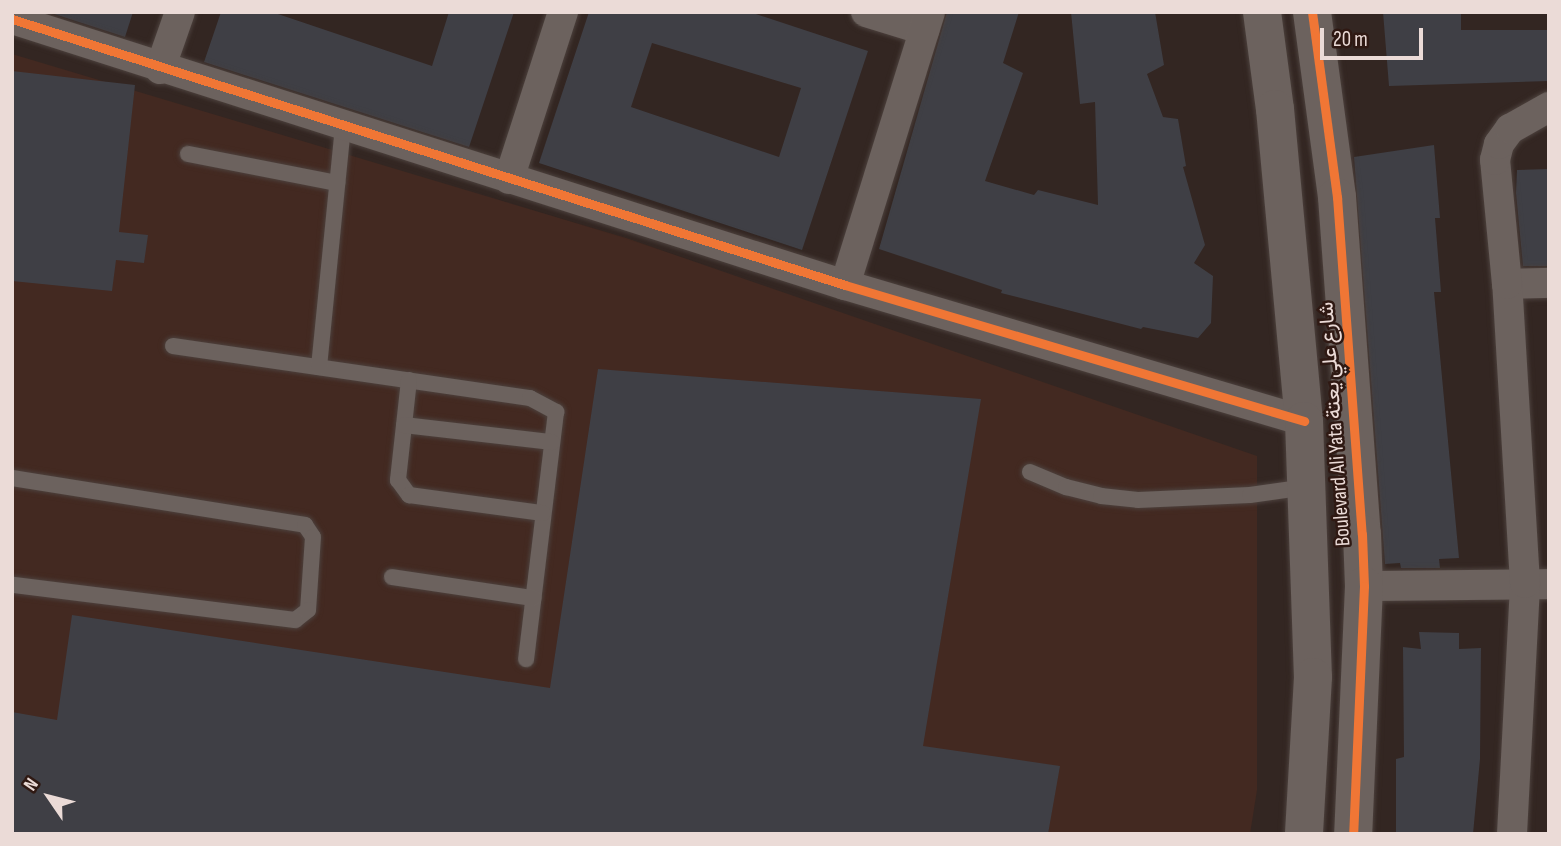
<!DOCTYPE html>
<html>
<head>
<meta charset="utf-8">
<style>
	body { margin:0 }
	#map { position:relative; width:1561px; height:846px; overflow:hidden; background:#332622; font-family:"Sofia Sans Condensed",Vazirmatn,sans-serif }
	div>[style] { position:absolute }
	.built>* { inset:0; background:#432921 }
	.building>* { inset:0; background:#3f3f45 }
	.roads { filter:drop-shadow(0 0 2px #4c413d) drop-shadow(0 0 2px #4c413d) }
	.lane>* { height:16px; margin:-8px; padding:0 8px; transform-origin:8px; border-radius:8px; background:#6c625e }
	.street>* { height:30px; margin:-15px; padding:0 15px; transform-origin:15px; border-radius:15px; background:#6c625e }
	.secondary>* { height:38px; margin:-19px; padding:0 19px; transform-origin:19px; border-radius:19px; background:#6c625e }
	.cycleway>* { height:9px; margin:-4.5px; padding:0 4.5px; transform-origin:4.5px; border-radius:4.5px; background:#f07635 }
	span { translate:-50% -50%; white-space:nowrap; text-align:center; line-height:1.15; -webkit-text-stroke:5px #2f1913; paint-order:stroke }
	.street-label { font-size:21px; color:#ebdbd7 }
	.frame { position:absolute; inset:0; border:14px solid #ebdbd7; pointer-events:none }
	.north { position:absolute; left:14px; top:762px; width:70px; height:70px; -webkit-text-stroke:5px #2f1913; paint-order:stroke; rotate:305deg; font-size:19px; font-weight:700; line-height:28px; text-align:center; color:#ebdbd7 }
	.north::after { content:''; display:block; margin:auto; width:24px; height:32px; background:#ebdbd7; clip-path:polygon(50% 0,100% 100%,50% 72%,0 100%) }
	.scale { position:absolute; left:1320px; top:28px; width:103px; height:32px; box-sizing:border-box; border:4px solid #ebdbd7; border-top:0; padding-left:9px; font-size:21px; line-height:24px; white-space:nowrap; color:#ebdbd7; -webkit-text-stroke:5px #2f1913; paint-order:stroke }
</style>
</head>
<body>
<div id="map">
	<div class="built">
		<div style="clip-path:polygon(12px 54px,626px 238px,1257px 456px,1257px 790px,1250px 834px,12px 834px)"></div>
	</div>
	<div class="building">
		<div style="clip-path:polygon(48px 12px,133px 12px,125px 37px)"></div>
		<div style="clip-path:polygon(221px 12px,272px 12px,432px 66px,449px 12px,514px 12px,469px 147px,204px 62px)"></div>
		<div style="clip-path:polygon(evenodd,589px 12px,750px 12px,868px 51px,802px 250px,539px 163px,589px 12px,652px 43px,801px 88px,779px 157px,631px 107px,652px 43px)"></div>
		<div style="clip-path:polygon(947px 12px,1019px 12px,1003px 63px,1023px 73px,985px 181px,1034px 195px,1038px 190px,1098px 205px,1095px 102px,1080px 104px,1071px 12px,1155px 12px,1164px 65px,1147px 74px,1163px 117px,1178px 119px,1186px 166px,1183px 167px,1205px 245px,1194px 263px,1213px 276px,1211px 323px,1198px 338px,1143px 327px,1141px 329px,1001px 293px,1002px 290px,879px 249px)"></div>
		<div style="clip-path:polygon(1383px 12px,1461px 12px,1461px 30px,1549px 30px,1549px 81px,1389px 86px)"></div>
		<div style="clip-path:polygon(12px 71px,135px 85px,119px 232px,148px 235px,144px 263px,116px 260px,112px 291px,12px 281px)"></div>
		<div style="clip-path:polygon(1434px 145px,1440px 218px,1435px 218px,1441px 292px,1434px 292px,1459px 558px,1439px 559px,1440px 568px,1401px 568px,1400px 563px,1385px 564px,1354px 157px)"></div>
		<div style="clip-path:polygon(1549px 169px,1549px 266px,1523px 266px,1516px 193px,1517px 170px)"></div>
		<div style="clip-path:polygon(598px 369px,981px 399px,923px 746px,1060px 766px,1048px 834px,12px 834px,12px 712px,57px 720px,72px 615px,550px 688px)"></div>
		<div style="clip-path:polygon(1419px 632px,1459px 633px,1459px 649px,1481px 648px,1480px 759px,1473px 834px,1396px 834px,1396px 759px,1404px 757px,1403px 647px,1421px 649px)"></div>
	</div>
	<div class="roads">
		<div class="lane">
			<div style="left:188px;top:154px;width:152px;rotate:11deg"></div>
			<div style="left:173px;top:346px;width:361px;rotate:8.3deg"></div>
			<div style="left:530px;top:398px;width:30px;rotate:28deg"></div>
			<div style="left:556px;top:412px;width:249px;rotate:96.9deg"></div>
			<div style="left:319px;top:367px;width:241px;rotate:-84.3deg"></div>
			<div style="left:409px;top:380px;width:101px;rotate:96.3deg"></div>
			<div style="left:398px;top:480px;width:19px;rotate:54deg"></div>
			<div style="left:409px;top:495px;width:135px;rotate:7.7deg"></div>
			<div style="left:404px;top:425px;width:149px;rotate:6.6deg"></div>
			<div style="left:1030px;top:472px;width:39px;rotate:23deg"></div>
			<div style="left:1066px;top:487px;width:36px;rotate:14deg"></div>
			<div style="left:1101px;top:496px;width:37px;rotate:6deg"></div>
			<div style="left:1138px;top:500px;width:112px;rotate:-2.6deg"></div>
			<div style="left:1250px;top:495px;width:57px;rotate:-8.1deg"></div>
			<div style="left:12px;top:478px;width:297px;rotate:9.1deg"></div>
			<div style="left:305px;top:525px;width:14px;rotate:56deg"></div>
			<div style="left:313px;top:537px;width:73px;rotate:93.9deg"></div>
			<div style="left:308px;top:610px;width:16px;rotate:142deg"></div>
			<div style="left:295px;top:620px;width:285px;rotate:-172.9deg"></div>
			<div style="left:392px;top:577px;width:143px;rotate:8.5deg"></div>
		</div>
		<div class="street">
			<div style="left:866px;top:12px;width:61px;rotate:17.2deg"></div>
			<div style="left:12px;top:19px;width:874px;rotate:17.71deg"></div>
			<div style="left:845px;top:285px;width:479px;rotate:16.5deg"></div>
			<div style="left:160px;top:69px;width:60px;rotate:-70.7deg"></div>
			<div style="left:509px;top:179px;width:176px;rotate:-72.1deg"></div>
			<div style="left:1507px;top:284px;width:42px;rotate:-1.4deg"></div>
			<div style="left:845px;top:285px;width:286px;rotate:-72.7deg"></div>
			<div style="left:1364px;top:586px;width:185px;rotate:-0.6deg"></div>
			<div style="left:1512px;top:834px;width:251px;rotate:-87deg"></div>
			<div style="left:1525px;top:583px;width:300px;rotate:-93.4deg"></div>
			<div style="left:1507px;top:284px;width:125px;rotate:-95.5deg"></div>
			<div style="left:1495px;top:160px;width:16px;rotate:-76deg"></div>
			<div style="left:1499px;top:144px;width:19px;rotate:-54deg"></div>
			<div style="left:1510px;top:129px;width:45px;rotate:-29.4deg"></div>
		</div>
		<div class="secondary">
			<div style="left:1262px;top:12px;width:98px;rotate:82.4deg"></div>
			<div style="left:1275px;top:109px;width:313px;rotate:84.7deg"></div>
			<div style="left:1304px;top:421px;width:256px;rotate:88deg"></div>
			<div style="left:1313px;top:677px;width:157px;rotate:93.3deg"></div>
			<div style="left:1312px;top:12px;width:187px;rotate:82.3deg"></div>
			<div style="left:1337px;top:197px;width:338px;rotate:85.8deg"></div>
			<div style="left:1362px;top:534px;width:52px;rotate:87.8deg"></div>
			<div style="left:1364px;top:586px;width:248px;rotate:92.5deg"></div>
		</div>
	</div>
	<div class="cycleway">
		<div style="left:1312px;top:12px;width:187px;rotate:82.3deg"></div>
		<div style="left:1337px;top:197px;width:338px;rotate:85.8deg"></div>
		<div style="left:1362px;top:534px;width:52px;rotate:87.8deg"></div>
		<div style="left:1364px;top:586px;width:248px;rotate:92.5deg"></div>
		<div style="left:12px;top:19px;width:874px;rotate:17.71deg"></div>
		<div style="left:845px;top:285px;width:479px;rotate:16.5deg"></div>
	</div>
	<div class="street-label">
		<span style="left:1335px;top:424px;rotate:-94deg">Boulevard Ali Yata شارع علي يعتة</span>
	</div>
	<div class="frame"></div>
	<div class="north">N</div>
	<div class="scale">20 m</div>
</div>
</body>
</html>
